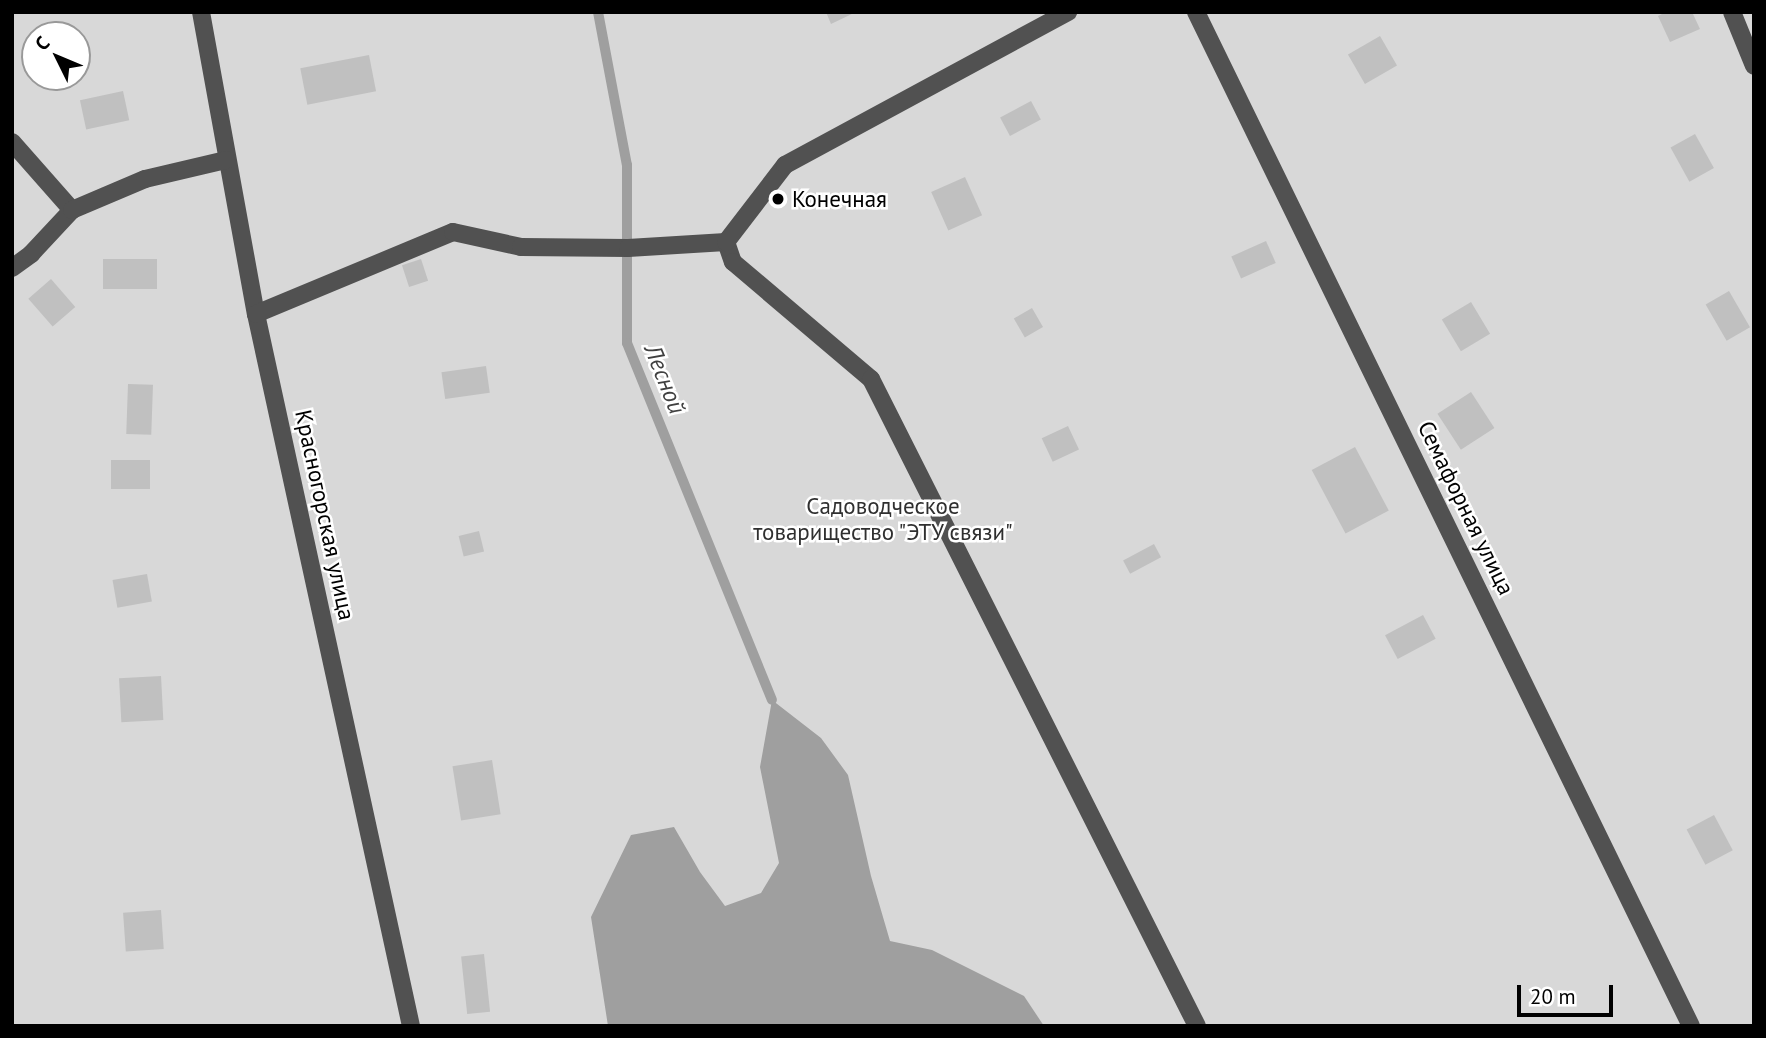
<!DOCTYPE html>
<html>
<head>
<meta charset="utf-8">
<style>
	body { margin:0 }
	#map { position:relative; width:1766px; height:1038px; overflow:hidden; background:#fff; font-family:"PT Sans",sans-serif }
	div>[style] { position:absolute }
	.green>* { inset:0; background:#d8d8d8 }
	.water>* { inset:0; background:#9f9f9f }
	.stream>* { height:10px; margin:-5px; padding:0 5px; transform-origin:5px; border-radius:5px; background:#9f9f9f }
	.building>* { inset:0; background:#c0c0c0; transform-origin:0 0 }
	.minor>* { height:18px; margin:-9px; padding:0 9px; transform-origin:9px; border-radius:9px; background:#515151 }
	.dots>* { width:19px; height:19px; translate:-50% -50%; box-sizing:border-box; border:4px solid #fff; border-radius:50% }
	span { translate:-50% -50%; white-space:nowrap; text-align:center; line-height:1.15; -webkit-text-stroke:5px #fff; paint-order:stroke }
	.poi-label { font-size:23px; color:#000 }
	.left { translate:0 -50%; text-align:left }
	.park-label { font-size:23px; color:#2f2f2f }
	.street-label { font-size:23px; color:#000 }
	.water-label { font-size:24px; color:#404040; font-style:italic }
	.frame { position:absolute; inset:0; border:14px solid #000; pointer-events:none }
	.north { position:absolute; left:21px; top:21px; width:70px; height:70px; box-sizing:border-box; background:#fff; border:2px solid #999; border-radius:50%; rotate:313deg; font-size:19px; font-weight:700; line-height:28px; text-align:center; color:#000 }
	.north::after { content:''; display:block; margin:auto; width:24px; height:32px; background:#000; clip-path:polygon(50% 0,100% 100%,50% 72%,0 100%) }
	.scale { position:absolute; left:1517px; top:985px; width:96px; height:32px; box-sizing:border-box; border:4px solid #000; border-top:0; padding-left:9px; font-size:21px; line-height:24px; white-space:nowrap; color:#000; -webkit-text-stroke:5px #fff; paint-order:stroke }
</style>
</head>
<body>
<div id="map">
	<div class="green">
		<div style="clip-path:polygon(evenodd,12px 12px,1754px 12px,1754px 1026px,12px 1026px,12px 12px,35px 35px,77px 35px,77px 77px,35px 77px,35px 35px)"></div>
	</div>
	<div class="water">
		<div style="clip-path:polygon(772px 700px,821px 738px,848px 775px,871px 876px,890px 941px,932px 950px,1024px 996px,1044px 1026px,608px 1026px,591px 917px,631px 835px,674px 827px,700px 872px,725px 906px,761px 893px,779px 863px,760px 767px)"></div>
	</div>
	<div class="stream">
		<div style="left:598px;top:12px;width:156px;rotate:79.3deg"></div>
		<div style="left:627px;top:165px;width:178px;rotate:90deg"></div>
		<div style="left:627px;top:343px;width:385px;rotate:67.9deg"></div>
	</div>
	<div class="building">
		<div style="clip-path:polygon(826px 12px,856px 12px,831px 24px)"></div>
		<div style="clip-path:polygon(1666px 12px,1692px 12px,1700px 29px,1670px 42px,1658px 16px)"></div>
		<div style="left:1380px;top:36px;width:34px;height:37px;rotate:60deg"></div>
		<div style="left:369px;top:55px;width:37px;height:70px;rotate:79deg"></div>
		<div style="left:123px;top:91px;width:30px;height:44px;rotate:78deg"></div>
		<div style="left:1031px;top:101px;width:21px;height:35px;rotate:62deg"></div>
		<div style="left:1695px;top:134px;width:39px;height:28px;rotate:61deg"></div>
		<div style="left:965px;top:177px;width:42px;height:37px;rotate:66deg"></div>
		<div style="left:1266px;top:241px;width:24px;height:38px;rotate:66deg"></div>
		<div style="left:157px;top:259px;width:30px;height:54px;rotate:90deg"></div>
		<div style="left:421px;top:259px;width:23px;height:20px;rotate:72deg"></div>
		<div style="left:51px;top:279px;width:37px;height:30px;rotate:49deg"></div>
		<div style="left:1729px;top:291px;width:42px;height:27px;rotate:60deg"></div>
		<div style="left:1471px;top:302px;width:37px;height:34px;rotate:59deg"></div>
		<div style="left:1032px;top:308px;width:22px;height:21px;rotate:60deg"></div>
		<div style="left:486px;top:366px;width:27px;height:45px;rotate:82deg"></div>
		<div style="left:128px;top:384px;width:25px;height:50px;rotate:2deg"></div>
		<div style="left:1471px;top:392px;width:43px;height:40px;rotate:57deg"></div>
		<div style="left:1068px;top:426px;width:26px;height:29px;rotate:65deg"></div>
		<div style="left:1355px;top:447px;width:72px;height:49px;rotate:62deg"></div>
		<div style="left:111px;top:460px;width:39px;height:29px"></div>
		<div style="left:479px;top:531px;width:21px;height:21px;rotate:76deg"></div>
		<div style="left:1154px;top:544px;width:15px;height:35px;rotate:62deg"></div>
		<div style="left:147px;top:574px;width:28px;height:35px;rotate:80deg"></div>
		<div style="left:1423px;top:615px;width:27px;height:43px;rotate:62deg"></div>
		<div style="left:161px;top:676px;width:44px;height:42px;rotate:87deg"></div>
		<div style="left:492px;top:760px;width:55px;height:40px;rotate:81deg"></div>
		<div style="left:1714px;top:815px;width:40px;height:31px;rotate:62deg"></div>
		<div style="left:161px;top:910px;width:39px;height:38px;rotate:86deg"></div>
		<div style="left:484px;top:954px;width:58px;height:23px;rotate:84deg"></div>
	</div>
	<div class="minor">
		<div style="left:201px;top:12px;width:307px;rotate:79.7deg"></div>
		<div style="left:256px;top:314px;width:729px;rotate:77.72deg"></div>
		<div style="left:1196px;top:12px;width:1128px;rotate:63.98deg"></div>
		<div style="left:1732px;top:12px;width:58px;rotate:67.8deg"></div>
		<div style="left:12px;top:142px;width:91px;rotate:48.6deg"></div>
		<div style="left:726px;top:242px;width:21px;rotate:71deg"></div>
		<div style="left:733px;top:262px;width:181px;rotate:40.3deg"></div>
		<div style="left:871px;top:379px;width:724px;rotate:63.26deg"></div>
		<div style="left:12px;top:268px;width:24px;rotate:-36deg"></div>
		<div style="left:31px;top:254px;width:60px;rotate:-47deg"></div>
		<div style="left:72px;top:210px;width:79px;rotate:-23deg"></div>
		<div style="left:145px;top:179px;width:83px;rotate:-13.2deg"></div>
		<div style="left:256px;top:314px;width:213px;rotate:-22.6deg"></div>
		<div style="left:453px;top:232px;width:70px;rotate:12.4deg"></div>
		<div style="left:521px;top:247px;width:107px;rotate:0.5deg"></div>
		<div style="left:628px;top:248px;width:98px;rotate:-3.5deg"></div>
		<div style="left:726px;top:242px;width:97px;rotate:-52.5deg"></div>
		<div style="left:785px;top:165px;width:322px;rotate:-28.4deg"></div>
	</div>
	<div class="dots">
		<div style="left:778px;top:199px;background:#000"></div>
	</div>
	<div class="poi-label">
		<span class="left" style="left:792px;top:199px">Конечная</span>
	</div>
	<div class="park-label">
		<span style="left:883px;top:519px">Садоводческое<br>товарищество "ЭТУ связи"</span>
	</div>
	<div class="street-label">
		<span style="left:1466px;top:508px;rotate:64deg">Семафорная улица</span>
		<span style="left:325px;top:515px;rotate:78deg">Красногорская улица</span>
	</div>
	<div class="water-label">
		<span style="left:665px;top:379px;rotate:68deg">Лесной</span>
	</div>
	<div class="frame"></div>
	<div class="north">С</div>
	<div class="scale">20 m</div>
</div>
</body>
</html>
